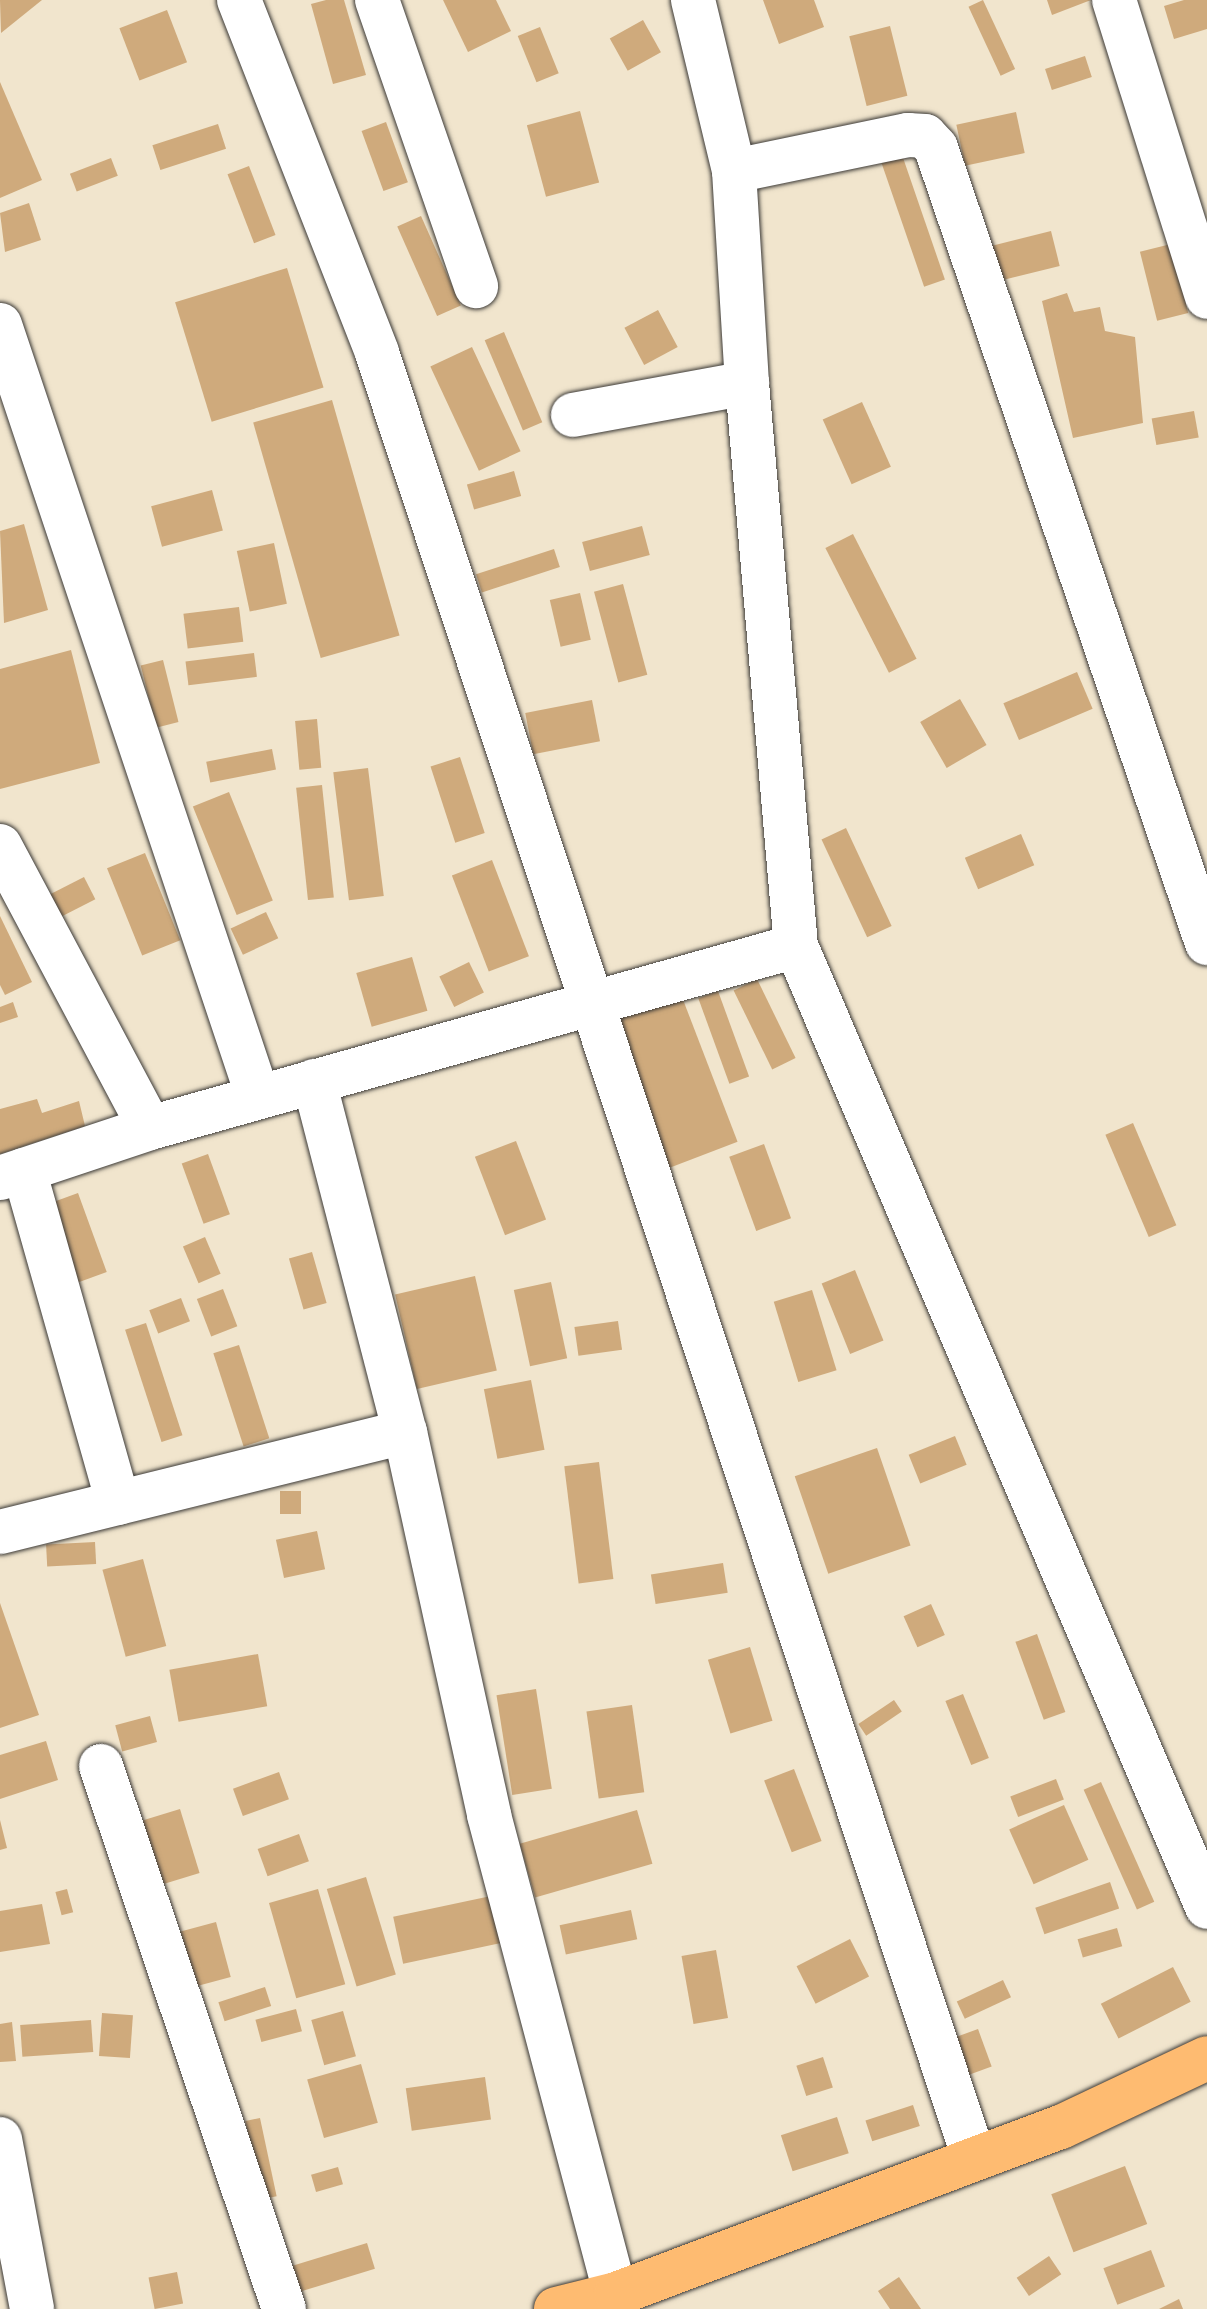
<!DOCTYPE html>
<html>
<head>
<meta charset="utf-8">
<style>
	body { margin:0 }
	#map { position:relative; width:1207px; height:2309px; overflow:hidden; background:#f1e5cd; font-family:Caveat,sans-serif }
	div>[style] { position:absolute }
	.building>* { inset:0; background:#cfaa7c; transform-origin:0 0 }
	.roads { filter:drop-shadow(0 0 2px #3c3a37) drop-shadow(0 0 2px #3c3a37) }
	.minor>* { height:44px; margin:-22px; padding:0 22px; transform-origin:22px; border-radius:22px; background:#fff }
	.major>* { height:44px; margin:-22px; padding:0 22px; transform-origin:22px; border-radius:22px; background:#febb71 }
	span { translate:-50% -50%; white-space:nowrap; text-align:center; line-height:1.15; -webkit-text-stroke:6px #f6f6f2; paint-order:stroke }
</style>
</head>
<body>
<div id="map">
	<div class="building">
		<div style="clip-path:polygon(0 0,42px 0,1px 33px)"></div>
		<div style="clip-path:polygon(326px 0,344px 0,366px 75px,333px 84px,311px 4px)"></div>
		<div style="clip-path:polygon(443px 0,496px 0,511px 31px,468px 52px)"></div>
		<div style="clip-path:polygon(763px 0,814px 0,824px 27px,779px 44px)"></div>
		<div style="left:983px;top:0;width:76px;height:16px;rotate:65deg"></div>
		<div style="clip-path:polygon(1047px 0,1091px 0,1052px 15px)"></div>
		<div style="clip-path:polygon(1184px 0,1207px 0,1207px 29px,1174px 39px,1164px 6px)"></div>
		<div style="left:167px;top:10px;width:56px;height:51px;rotate:69deg"></div>
		<div style="left:643px;top:20px;width:37px;height:38px;rotate:61deg"></div>
		<div style="left:890px;top:26px;width:72px;height:42px;rotate:76deg"></div>
		<div style="left:540px;top:27px;width:50px;height:24px;rotate:68deg"></div>
		<div style="left:1085px;top:56px;width:22px;height:42px;rotate:72deg"></div>
		<div style="clip-path:polygon(0 82px,42px 180px,0 198px)"></div>
		<div style="left:580px;top:111px;width:74px;height:55px;rotate:75deg"></div>
		<div style="left:1016px;top:112px;width:42px;height:61px;rotate:78deg"></div>
		<div style="left:386px;top:122px;width:64px;height:26px;rotate:70deg"></div>
		<div style="left:218px;top:124px;width:26px;height:69px;rotate:72deg"></div>
		<div style="left:900px;top:149px;width:138px;height:22px;rotate:71deg"></div>
		<div style="left:111px;top:158px;width:19px;height:44px;rotate:69deg"></div>
		<div style="left:249px;top:166px;width:74px;height:23px;rotate:69deg"></div>
		<div style="clip-path:polygon(29px 203px,41px 240px,5px 252px,0 213px)"></div>
		<div style="left:421px;top:216px;width:98px;height:26px;rotate:66deg"></div>
		<div style="left:1051px;top:231px;width:36px;height:72px;rotate:76deg"></div>
		<div style="left:1171px;top:244px;width:71px;height:32px;rotate:76deg"></div>
		<div style="left:287px;top:268px;width:125px;height:117px;rotate:73deg"></div>
		<div style="clip-path:polygon(1067px 293px,1074px 312px,1100px 307px,1105px 331px,1135px 337px,1143px 423px,1073px 438px,1042px 301px)"></div>
		<div style="left:658px;top:310px;width:42px;height:38px;rotate:62deg"></div>
		<div style="left:504px;top:332px;width:98px;height:21px;rotate:67deg"></div>
		<div style="left:472px;top:347px;width:115px;height:46px;rotate:65deg"></div>
		<div style="left:332px;top:400px;width:245px;height:82px;rotate:74deg"></div>
		<div style="left:862px;top:402px;width:71px;height:43px;rotate:66deg"></div>
		<div style="left:1194px;top:411px;width:27px;height:43px;rotate:80deg"></div>
		<div style="left:514px;top:471px;width:26px;height:49px;rotate:74deg"></div>
		<div style="left:212px;top:490px;width:42px;height:63px;rotate:75deg"></div>
		<div style="clip-path:polygon(24px 524px,48px 610px,4px 623px,0 531px)"></div>
		<div style="left:642px;top:526px;width:30px;height:62px;rotate:75deg"></div>
		<div style="left:853px;top:534px;width:140px;height:31px;rotate:63deg"></div>
		<div style="left:274px;top:543px;width:62px;height:38px;rotate:78deg"></div>
		<div style="left:554px;top:549px;width:19px;height:82px;rotate:72deg"></div>
		<div style="left:623px;top:584px;width:94px;height:30px;rotate:75deg"></div>
		<div style="left:580px;top:593px;width:48px;height:31px;rotate:77deg"></div>
		<div style="left:239px;top:607px;width:35px;height:56px;rotate:83deg"></div>
		<div style="clip-path:polygon(71px 650px,100px 763px,0 789px,0 669px)"></div>
		<div style="left:254px;top:653px;width:24px;height:69px;rotate:83deg"></div>
		<div style="left:163px;top:660px;width:64px;height:23px;rotate:76deg"></div>
		<div style="left:1077px;top:672px;width:40px;height:80px;rotate:67deg"></div>
		<div style="left:960px;top:699px;width:53px;height:46px;rotate:60deg"></div>
		<div style="left:592px;top:700px;width:42px;height:68px;rotate:79deg"></div>
		<div style="left:317px;top:719px;width:49px;height:22px;rotate:85deg"></div>
		<div style="left:272px;top:749px;width:21px;height:67px;rotate:79deg"></div>
		<div style="left:460px;top:757px;width:80px;height:31px;rotate:72deg"></div>
		<div style="left:368px;top:768px;width:129px;height:35px;rotate:83deg"></div>
		<div style="left:322px;top:785px;width:113px;height:26px;rotate:84deg"></div>
		<div style="left:229px;top:792px;width:117px;height:39px;rotate:68deg"></div>
		<div style="left:846px;top:828px;width:108px;height:27px;rotate:65deg"></div>
		<div style="left:1021px;top:834px;width:34px;height:61px;rotate:67deg"></div>
		<div style="left:145px;top:853px;width:94px;height:41px;rotate:68deg"></div>
		<div style="left:492px;top:860px;width:103px;height:43px;rotate:69deg"></div>
		<div style="left:84px;top:877px;width:25px;height:44px;rotate:63deg"></div>
		<div style="left:266px;top:912px;width:29px;height:39px;rotate:65deg"></div>
		<div style="clip-path:polygon(0 916px,32px 982px,5px 995px,0 985px)"></div>
		<div style="left:412px;top:957px;width:56px;height:58px;rotate:74deg"></div>
		<div style="left:469px;top:962px;width:34px;height:33px;rotate:64deg"></div>
		<div style="left:757px;top:979px;width:88px;height:26px;rotate:64deg"></div>
		<div style="left:677px;top:984px;width:169px;height:79px;rotate:69deg"></div>
		<div style="left:718px;top:991px;width:91px;height:21px;rotate:70deg"></div>
		<div style="clip-path:polygon(13px 1002px,18px 1017px,0 1023px,0 1007px)"></div>
		<div style="clip-path:polygon(37px 1099px,42px 1113px,79px 1101px,85px 1126px,0 1154px,0 1109px)"></div>
		<div style="left:1133px;top:1123px;width:111px;height:30px;rotate:67deg"></div>
		<div style="left:516px;top:1141px;width:84px;height:44px;rotate:69deg"></div>
		<div style="left:764px;top:1144px;width:79px;height:37px;rotate:70deg"></div>
		<div style="left:208px;top:1154px;width:64px;height:28px;rotate:70deg"></div>
		<div style="left:78px;top:1193px;width:84px;height:35px;rotate:70deg"></div>
		<div style="left:205px;top:1237px;width:40px;height:24px;rotate:67deg"></div>
		<div style="left:312px;top:1252px;width:53px;height:24px;rotate:74deg"></div>
		<div style="left:855px;top:1270px;width:76px;height:36px;rotate:68deg"></div>
		<div style="left:475px;top:1276px;width:97px;height:82px;rotate:77deg"></div>
		<div style="left:551px;top:1282px;width:78px;height:38px;rotate:78deg"></div>
		<div style="left:223px;top:1289px;width:40px;height:28px;rotate:69deg"></div>
		<div style="left:812px;top:1290px;width:84px;height:40px;rotate:73deg"></div>
		<div style="left:181px;top:1298px;width:25px;height:34px;rotate:69deg"></div>
		<div style="left:618px;top:1321px;width:29px;height:44px;rotate:82deg"></div>
		<div style="left:146px;top:1323px;width:118px;height:22px;rotate:72deg"></div>
		<div style="left:239px;top:1345px;width:98px;height:27px;rotate:72deg"></div>
		<div style="left:531px;top:1380px;width:71px;height:48px;rotate:79deg"></div>
		<div style="left:955px;top:1436px;width:31px;height:50px;rotate:68deg"></div>
		<div style="left:877px;top:1448px;width:103px;height:87px;rotate:71deg"></div>
		<div style="left:599px;top:1462px;width:118px;height:35px;rotate:83deg"></div>
		<div style="left:301px;top:1491px;width:23px;height:21px;rotate:90deg"></div>
		<div style="left:317px;top:1531px;width:39px;height:42px;rotate:78deg"></div>
		<div style="left:95px;top:1542px;width:22px;height:49px;rotate:87deg"></div>
		<div style="left:143px;top:1559px;width:90px;height:42px;rotate:75deg"></div>
		<div style="left:723px;top:1563px;width:30px;height:73px;rotate:81deg"></div>
		<div style="clip-path:polygon(0 1603px,39px 1715px,0 1728px)"></div>
		<div style="left:931px;top:1604px;width:34px;height:30px;rotate:66deg"></div>
		<div style="left:1037px;top:1634px;width:83px;height:23px;rotate:70deg"></div>
		<div style="left:750px;top:1647px;width:77px;height:44px;rotate:73deg"></div>
		<div style="left:258px;top:1654px;width:53px;height:90px;rotate:80deg"></div>
		<div style="left:536px;top:1689px;width:101px;height:40px;rotate:81deg"></div>
		<div style="left:963px;top:1694px;width:69px;height:19px;rotate:68deg"></div>
		<div style="left:894px;top:1700px;width:14px;height:43px;rotate:56deg"></div>
		<div style="left:632px;top:1705px;width:88px;height:46px;rotate:82deg"></div>
		<div style="left:150px;top:1716px;width:27px;height:36px;rotate:75deg"></div>
		<div style="clip-path:polygon(46px 1741px,58px 1780px,0 1799px,0 1755px)"></div>
		<div style="left:794px;top:1769px;width:77px;height:32px;rotate:69deg"></div>
		<div style="left:279px;top:1772px;width:29px;height:49px;rotate:70deg"></div>
		<div style="left:1056px;top:1779px;width:22px;height:49px;rotate:69deg"></div>
		<div style="left:1101px;top:1782px;width:131px;height:19px;rotate:66deg"></div>
		<div style="left:1064px;top:1805px;width:60px;height:60px;rotate:66deg"></div>
		<div style="left:180px;top:1809px;width:67px;height:47px;rotate:73deg"></div>
		<div style="left:637px;top:1810px;width:56px;height:122px;rotate:74deg"></div>
		<div style="clip-path:polygon(0 1820px,7px 1848px,0 1850px)"></div>
		<div style="left:299px;top:1834px;width:29px;height:44px;rotate:70deg"></div>
		<div style="left:366px;top:1877px;width:102px;height:41px;rotate:73deg"></div>
		<div style="left:1110px;top:1882px;width:28px;height:79px;rotate:71deg"></div>
		<div style="left:67px;top:1889px;width:24px;height:12px;rotate:75deg"></div>
		<div style="left:318px;top:1889px;width:99px;height:51px;rotate:74deg"></div>
		<div style="left:491px;top:1896px;width:48px;height:100px;rotate:78deg"></div>
		<div style="clip-path:polygon(42px 1904px,50px 1944px,0 1952px,0 1911px)"></div>
		<div style="left:631px;top:1910px;width:30px;height:73px;rotate:78deg"></div>
		<div style="left:216px;top:1922px;width:57px;height:53px;rotate:75deg"></div>
		<div style="left:1117px;top:1928px;width:19px;height:41px;rotate:74deg"></div>
		<div style="left:850px;top:1939px;width:42px;height:60px;rotate:63deg"></div>
		<div style="left:716px;top:1950px;width:69px;height:35px;rotate:80deg"></div>
		<div style="left:1173px;top:1967px;width:39px;height:81px;rotate:63deg"></div>
		<div style="left:1003px;top:1980px;width:19px;height:51px;rotate:65deg"></div>
		<div style="left:265px;top:1987px;width:20px;height:49px;rotate:72deg"></div>
		<div style="left:296px;top:2009px;width:23px;height:42px;rotate:75deg"></div>
		<div style="left:343px;top:2011px;width:47px;height:33px;rotate:74deg"></div>
		<div style="left:102px;top:2013px;width:31px;height:43px;rotate:4deg"></div>
		<div style="left:91px;top:2020px;width:32px;height:71px;rotate:86deg"></div>
		<div style="clip-path:polygon(12px 2022px,16px 2061px,0 2062px,0 2024px)"></div>
		<div style="left:978px;top:2029px;width:40px;height:35px;rotate:70deg"></div>
		<div style="left:823px;top:2057px;width:32px;height:28px;rotate:72deg"></div>
		<div style="left:361px;top:2064px;width:61px;height:56px;rotate:74deg"></div>
		<div style="left:485px;top:2077px;width:43px;height:80px;rotate:82deg"></div>
		<div style="left:913px;top:2105px;width:22px;height:50px;rotate:72deg"></div>
		<div style="left:837px;top:2117px;width:38px;height:59px;rotate:72deg"></div>
		<div style="left:260px;top:2118px;width:80px;height:15px;rotate:78deg"></div>
		<div style="left:1125px;top:2166px;width:62px;height:79px;rotate:69deg"></div>
		<div style="left:338px;top:2167px;width:18px;height:28px;rotate:74deg"></div>
		<div style="left:367px;top:2243px;width:27px;height:83px;rotate:73deg"></div>
		<div style="left:1151px;top:2250px;width:39px;height:51px;rotate:69deg"></div>
		<div style="left:1049px;top:2256px;width:22px;height:39px;rotate:56deg"></div>
		<div style="left:177px;top:2272px;width:32px;height:29px;rotate:79deg"></div>
		<div style="clip-path:polygon(899px 2277px,921px 2309px,890px 2309px,878px 2291px)"></div>
		<div style="clip-path:polygon(1179px 2299px,1183px 2309px,1159px 2309px)"></div>
	</div>
	<div class="roads">
		<div class="minor">
			<div style="left:239px;top:0;width:379px;rotate:68.6deg"></div>
			<div style="left:377px;top:353px;width:1901px;rotate:71.7deg"></div>
			<div style="left:377px;top:0;width:303px;rotate:70.9deg"></div>
			<div style="left:693px;top:0;width:176px;rotate:76.5deg"></div>
			<div style="left:734px;top:171px;width:212px;rotate:86.5deg"></div>
			<div style="left:747px;top:383px;width:565px;rotate:85.03deg"></div>
			<div style="left:796px;top:946px;width:1045px;rotate:66.84deg"></div>
			<div style="left:1114px;top:0;width:311px;rotate:72.6deg"></div>
			<div style="left:734px;top:171px;width:178px;rotate:-11.7deg"></div>
			<div style="left:908px;top:135px;width:17px;rotate:3deg"></div>
			<div style="left:925px;top:136px;width:16px;rotate:47deg"></div>
			<div style="left:936px;top:148px;width:840px;rotate:71.18deg"></div>
			<div style="left:0;top:325px;width:814px;rotate:71.52deg"></div>
			<div style="left:573px;top:415px;width:177px;rotate:-10.4deg"></div>
			<div style="left:0;top:846px;width:319px;rotate:62deg"></div>
			<div style="left:314px;top:1081px;width:363px;rotate:75.5deg"></div>
			<div style="left:405px;top:1432px;width:392px;rotate:77.6deg"></div>
			<div style="left:489px;top:1815px;width:496px;rotate:75.2deg"></div>
			<div style="left:616px;top:2294px;width:17px;rotate:115deg"></div>
			<div style="left:24px;top:1170px;width:346px;rotate:74.2deg"></div>
			<div style="left:0;top:1178px;width:158px;rotate:-18.4deg"></div>
			<div style="left:150px;top:1128px;width:671px;rotate:-15.73deg"></div>
			<div style="left:0;top:1532px;width:417px;rotate:-13.9deg"></div>
			<div style="left:101px;top:1766px;width:573px;rotate:71.38deg"></div>
			<div style="left:0;top:2139px;width:173px;rotate:79.3deg"></div>
		</div>
		<div class="major">
			<div style="left:556px;top:2309px;width:62px;rotate:-14deg"></div>
			<div style="left:616px;top:2294px;width:475px;rotate:-20.6deg"></div>
			<div style="left:1061px;top:2127px;width:161px;rotate:-25.3deg"></div>
		</div>
	</div>
</div>
</body>
</html>
